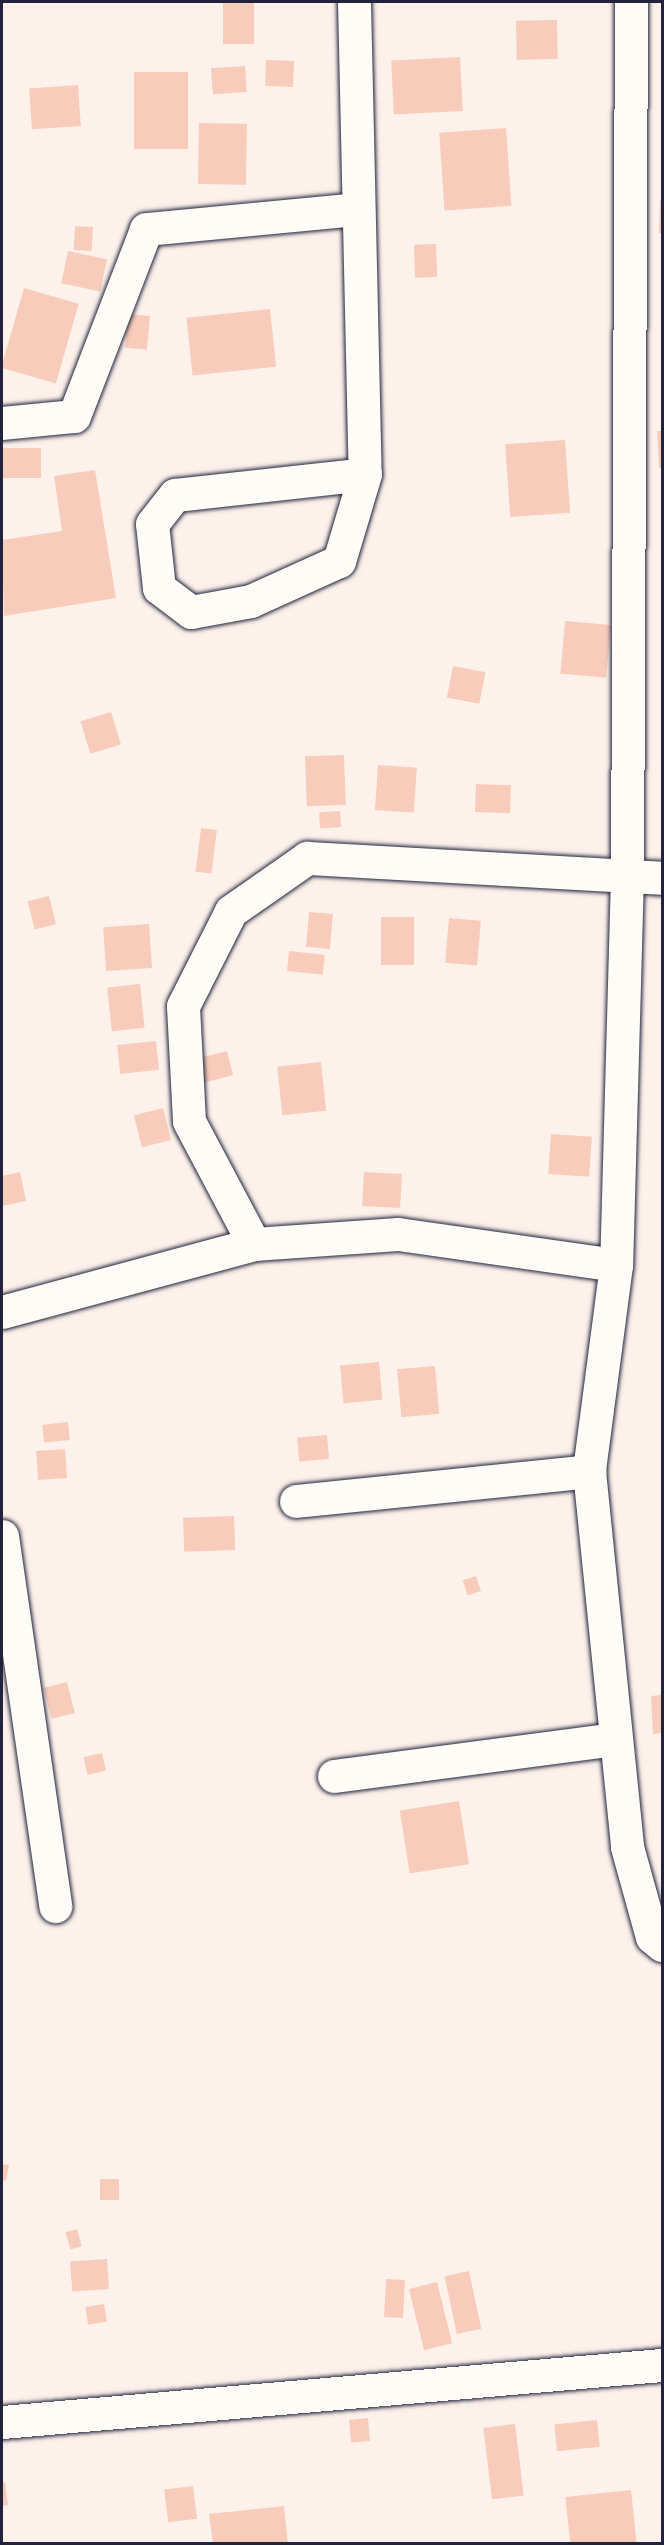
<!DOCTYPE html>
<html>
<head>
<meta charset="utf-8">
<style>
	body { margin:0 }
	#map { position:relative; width:664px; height:2545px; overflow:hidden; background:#fcf2eb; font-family:Dekko,sans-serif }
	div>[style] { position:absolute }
	.building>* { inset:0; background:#f8ccba; transform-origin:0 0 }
	.roads { filter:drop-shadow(0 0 2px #22223b) drop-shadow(0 0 2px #22223b) }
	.street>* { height:33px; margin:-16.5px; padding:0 16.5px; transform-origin:16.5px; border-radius:16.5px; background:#fdfcf7 }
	span { translate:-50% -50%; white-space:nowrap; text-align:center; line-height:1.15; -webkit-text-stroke:4.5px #fdfcf7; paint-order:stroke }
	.frame { position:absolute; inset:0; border:3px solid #22223b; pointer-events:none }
</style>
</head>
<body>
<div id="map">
	<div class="building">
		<div style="left:223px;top:2px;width:31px;height:42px"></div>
		<div style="left:557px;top:20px;width:39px;height:41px;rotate:89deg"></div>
		<div style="left:460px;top:57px;width:54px;height:69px;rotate:87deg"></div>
		<div style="left:266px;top:60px;width:28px;height:26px;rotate:2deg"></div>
		<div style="left:245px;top:66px;width:26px;height:34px;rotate:86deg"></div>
		<div style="left:134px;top:72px;width:54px;height:77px"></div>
		<div style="left:78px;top:85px;width:41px;height:49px;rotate:86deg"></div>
		<div style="left:199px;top:123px;width:48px;height:61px;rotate:1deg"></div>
		<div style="left:506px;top:128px;width:78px;height:67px;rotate:86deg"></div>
		<div style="clip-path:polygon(660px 200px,662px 200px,662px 233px,659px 233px)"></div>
		<div style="left:75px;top:226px;width:18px;height:24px;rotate:3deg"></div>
		<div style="left:436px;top:244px;width:33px;height:22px;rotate:88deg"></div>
		<div style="left:68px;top:251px;width:40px;height:33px;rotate:12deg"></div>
		<div style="left:24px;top:288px;width:57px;height:83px;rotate:16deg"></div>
		<div style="left:270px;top:309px;width:58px;height:84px;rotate:84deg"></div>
		<div style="left:128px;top:314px;width:22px;height:34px;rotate:5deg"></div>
		<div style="clip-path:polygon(657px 431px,662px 431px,662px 468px,659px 468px)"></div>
		<div style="left:565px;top:440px;width:73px;height:60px;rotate:86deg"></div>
		<div style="left:2px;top:448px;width:39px;height:30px"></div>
		<div style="clip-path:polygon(95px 470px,116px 598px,4px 616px,2px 540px,62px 531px,54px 476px)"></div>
		<div style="left:565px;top:621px;width:46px;height:53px;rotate:5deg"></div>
		<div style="left:453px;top:666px;width:33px;height:32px;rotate:11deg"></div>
		<div style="left:111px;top:712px;width:34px;height:32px;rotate:73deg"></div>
		<div style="left:344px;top:755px;width:50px;height:39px;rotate:88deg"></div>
		<div style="left:378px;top:765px;width:39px;height:45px;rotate:4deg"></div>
		<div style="left:476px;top:784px;width:35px;height:28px;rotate:2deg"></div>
		<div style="left:340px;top:811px;width:16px;height:21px;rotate:86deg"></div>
		<div style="left:201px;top:828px;width:16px;height:44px;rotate:7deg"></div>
		<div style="left:49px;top:896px;width:29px;height:22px;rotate:76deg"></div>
		<div style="left:309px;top:912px;width:24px;height:35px;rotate:5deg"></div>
		<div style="left:381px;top:917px;width:33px;height:48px"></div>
		<div style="left:449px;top:918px;width:32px;height:45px;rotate:5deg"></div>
		<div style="left:149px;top:924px;width:44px;height:46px;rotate:86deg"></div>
		<div style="left:289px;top:951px;width:36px;height:20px;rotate:6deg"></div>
		<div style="left:140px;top:984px;width:44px;height:33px;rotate:84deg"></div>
		<div style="left:156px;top:1041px;width:29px;height:39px;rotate:84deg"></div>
		<div style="left:227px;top:1051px;width:25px;height:37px;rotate:76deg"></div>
		<div style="left:321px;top:1062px;width:49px;height:44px;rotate:84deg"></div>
		<div style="left:163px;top:1108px;width:33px;height:30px;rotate:76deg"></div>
		<div style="left:551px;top:1134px;width:41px;height:40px;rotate:4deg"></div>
		<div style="clip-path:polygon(20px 1172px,26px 1201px,2px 1206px,2px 1176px)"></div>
		<div style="left:364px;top:1172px;width:38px;height:34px;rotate:3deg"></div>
		<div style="left:379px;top:1362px;width:38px;height:39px;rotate:85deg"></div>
		<div style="left:435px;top:1366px;width:48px;height:38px;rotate:85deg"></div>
		<div style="left:68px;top:1422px;width:18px;height:26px;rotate:84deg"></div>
		<div style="left:327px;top:1435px;width:24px;height:30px;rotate:85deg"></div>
		<div style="left:65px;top:1449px;width:29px;height:29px;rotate:86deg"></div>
		<div style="left:234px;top:1516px;width:34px;height:51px;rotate:88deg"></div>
		<div style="left:476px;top:1576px;width:16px;height:14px;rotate:72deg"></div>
		<div style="left:67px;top:1682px;width:32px;height:24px;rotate:76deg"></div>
		<div style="clip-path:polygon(662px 1695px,662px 1733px,653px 1734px,651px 1696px)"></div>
		<div style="left:102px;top:1753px;width:18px;height:19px;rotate:77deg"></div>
		<div style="left:459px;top:1801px;width:64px;height:60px;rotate:81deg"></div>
		<div style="clip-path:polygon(2px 2164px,9px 2165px,6px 2181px,2px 2180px)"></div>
		<div style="left:119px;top:2179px;width:21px;height:19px;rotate:90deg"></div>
		<div style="left:77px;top:2229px;width:18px;height:12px;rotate:74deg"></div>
		<div style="left:107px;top:2259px;width:30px;height:37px;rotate:86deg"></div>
		<div style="left:469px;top:2271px;width:59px;height:25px;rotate:78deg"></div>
		<div style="left:386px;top:2279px;width:19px;height:38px;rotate:3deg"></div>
		<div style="left:437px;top:2282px;width:63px;height:29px;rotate:76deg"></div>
		<div style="left:104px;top:2304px;width:18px;height:19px;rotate:81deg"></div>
		<div style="left:368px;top:2418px;width:23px;height:19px;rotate:85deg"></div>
		<div style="left:597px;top:2420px;width:27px;height:43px;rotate:84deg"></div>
		<div style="left:515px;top:2424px;width:72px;height:32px;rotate:83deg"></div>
		<div style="clip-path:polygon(5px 2482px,8px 2505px,2px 2506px,2px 2483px)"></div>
		<div style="left:193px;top:2486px;width:33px;height:29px;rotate:83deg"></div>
		<div style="left:631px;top:2490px;width:54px;height:66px;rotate:84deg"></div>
		<div style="clip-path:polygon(284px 2506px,288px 2544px,213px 2544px,209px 2514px)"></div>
	</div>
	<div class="roads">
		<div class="street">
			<div style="left:354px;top:2px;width:472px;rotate:88.7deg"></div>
			<div style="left:365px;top:474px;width:91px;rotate:106.6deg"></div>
			<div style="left:339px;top:561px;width:97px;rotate:155.6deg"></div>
			<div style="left:251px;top:601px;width:61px;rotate:169.6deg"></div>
			<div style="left:191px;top:612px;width:40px;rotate:-143deg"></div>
			<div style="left:159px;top:588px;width:64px;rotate:-96.2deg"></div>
			<div style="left:152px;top:524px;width:37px;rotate:-52deg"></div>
			<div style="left:175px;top:495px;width:191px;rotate:-6.3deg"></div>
			<div style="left:631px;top:2px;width:874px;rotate:90.26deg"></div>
			<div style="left:627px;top:876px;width:389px;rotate:91.6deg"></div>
			<div style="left:616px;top:1265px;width:208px;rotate:97.5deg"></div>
			<div style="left:589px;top:1471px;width:378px;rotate:84.2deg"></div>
			<div style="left:627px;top:1847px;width:93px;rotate:74.5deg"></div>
			<div style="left:652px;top:1937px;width:13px;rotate:39deg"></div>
			<div style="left:2px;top:423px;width:72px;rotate:-5.6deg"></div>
			<div style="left:74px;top:416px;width:200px;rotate:-68.9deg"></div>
			<div style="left:146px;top:229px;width:213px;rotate:-5.4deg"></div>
			<div style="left:254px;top:1244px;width:139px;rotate:-117.9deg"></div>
			<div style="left:189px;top:1121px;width:115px;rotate:-93deg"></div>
			<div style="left:183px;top:1006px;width:106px;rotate:-63.2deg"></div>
			<div style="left:231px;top:911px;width:93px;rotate:-34.9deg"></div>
			<div style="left:307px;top:858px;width:356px;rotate:3.2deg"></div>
			<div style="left:2px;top:1312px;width:261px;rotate:-15.1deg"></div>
			<div style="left:254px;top:1244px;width:144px;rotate:-4deg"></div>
			<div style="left:398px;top:1234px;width:220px;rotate:8.1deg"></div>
			<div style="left:296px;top:1501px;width:295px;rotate:-5.8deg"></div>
			<div style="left:2px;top:1536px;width:374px;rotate:81.8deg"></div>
			<div style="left:334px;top:1776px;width:283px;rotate:-7.5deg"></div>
			<div style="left:2px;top:2422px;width:662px;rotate:-4.94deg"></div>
		</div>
	</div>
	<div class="frame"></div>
</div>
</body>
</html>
